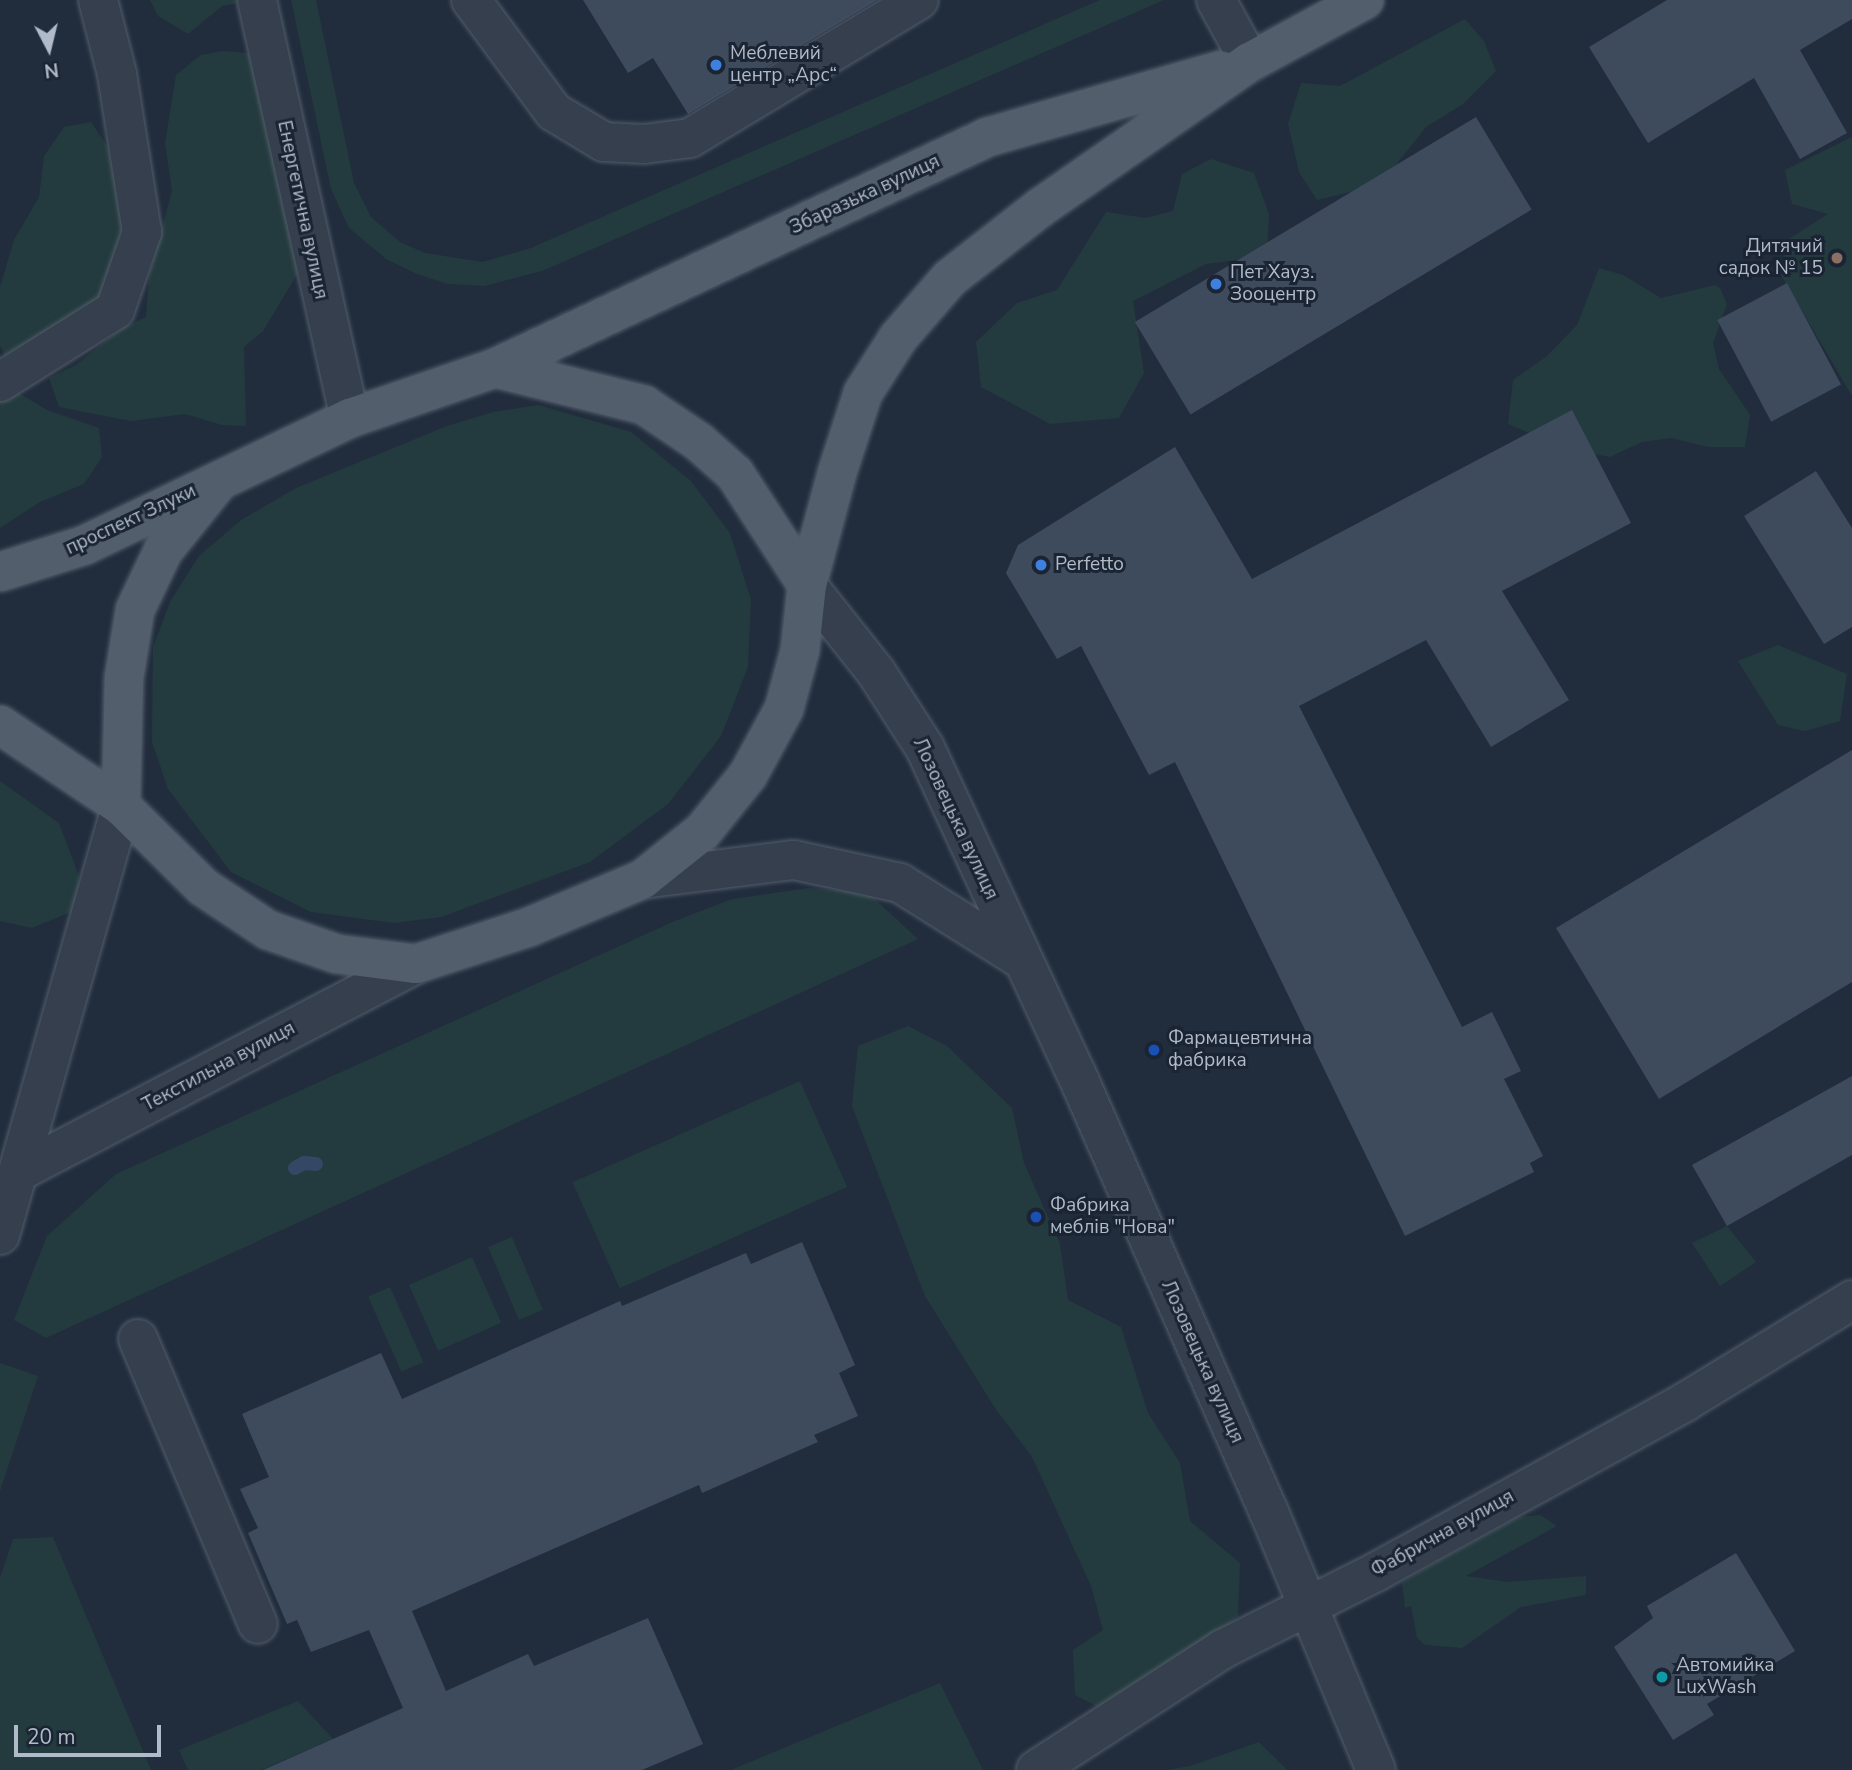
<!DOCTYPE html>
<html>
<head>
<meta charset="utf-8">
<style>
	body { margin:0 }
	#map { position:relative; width:1852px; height:1770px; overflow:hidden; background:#212d3d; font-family:"Nunito Sans",sans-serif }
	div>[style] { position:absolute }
	.green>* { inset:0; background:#233b3e; transform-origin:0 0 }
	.stream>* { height:14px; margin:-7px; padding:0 7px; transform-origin:7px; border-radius:7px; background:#344866 }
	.building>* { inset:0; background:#3d4b5d; transform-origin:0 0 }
	.roads { filter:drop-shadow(0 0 2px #535d6b) drop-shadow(0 0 2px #535d6b) }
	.minor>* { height:38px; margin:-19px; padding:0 19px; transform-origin:19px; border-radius:19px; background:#353f4d }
	.major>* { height:38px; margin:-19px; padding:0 19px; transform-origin:19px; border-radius:19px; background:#535e6d }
	.dots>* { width:19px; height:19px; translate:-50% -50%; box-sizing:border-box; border:4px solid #1a2432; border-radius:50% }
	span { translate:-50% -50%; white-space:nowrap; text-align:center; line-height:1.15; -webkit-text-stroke:6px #1a2432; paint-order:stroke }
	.poi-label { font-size:19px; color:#b1bac9 }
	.left { translate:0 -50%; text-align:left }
	.right { translate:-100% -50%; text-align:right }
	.street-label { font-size:19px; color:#b1bac9 }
	.north { position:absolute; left:14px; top:14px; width:70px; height:70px; -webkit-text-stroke:5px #1a2432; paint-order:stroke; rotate:173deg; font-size:19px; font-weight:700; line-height:28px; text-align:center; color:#b1bac9 }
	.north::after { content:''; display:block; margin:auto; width:24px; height:32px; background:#b1bac9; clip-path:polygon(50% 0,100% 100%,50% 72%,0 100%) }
	.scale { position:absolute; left:14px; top:1725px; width:147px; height:32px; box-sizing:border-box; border:4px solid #b1bac9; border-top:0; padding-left:9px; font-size:21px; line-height:24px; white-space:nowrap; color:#b1bac9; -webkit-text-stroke:5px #1a2432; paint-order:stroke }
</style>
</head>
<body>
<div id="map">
	<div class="green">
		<div style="clip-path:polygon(150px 0,256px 0,222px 6px,188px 34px,158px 16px)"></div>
		<div style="clip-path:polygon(291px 0,316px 0,354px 183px,371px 217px,400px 242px,425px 253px,483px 262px,531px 248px,1100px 0,1164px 0,542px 271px,484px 286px,448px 284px,417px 274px,386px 259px,349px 228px,331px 189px)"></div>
		<div style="clip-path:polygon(1465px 19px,1484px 41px,1496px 71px,1463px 104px,1426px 127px,1380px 185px,1317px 200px,1299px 172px,1288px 124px,1301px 83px,1340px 86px)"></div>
		<div style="clip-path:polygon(222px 51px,258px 54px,307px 258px,263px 331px,244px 347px,246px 426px,222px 425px,185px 414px,131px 421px,59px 407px,49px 378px,76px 365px,122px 328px,146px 317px,149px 277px,172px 191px,165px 143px,176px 75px,201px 55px)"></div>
		<div style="clip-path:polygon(91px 122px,108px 147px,124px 225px,95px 312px,8px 362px,0 346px,0 287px,14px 240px,39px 197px,44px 156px,64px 127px)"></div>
		<div style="clip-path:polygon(1852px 137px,1852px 396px,1781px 275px,1786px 241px,1828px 214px,1792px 204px,1785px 170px)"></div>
		<div style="clip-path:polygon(1211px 159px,1254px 173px,1269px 214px,1267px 256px,1206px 264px,1133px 301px,1144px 373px,1119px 418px,1050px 424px,981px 387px,976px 342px,1017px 303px,1057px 290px,1106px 212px,1146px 218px,1173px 211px,1182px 174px)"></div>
		<div style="clip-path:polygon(1599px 268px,1623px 275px,1661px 298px,1715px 285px,1720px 288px,1727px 304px,1713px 343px,1719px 369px,1750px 415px,1745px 447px,1708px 447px,1671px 438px,1642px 442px,1610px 457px,1568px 449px,1508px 424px,1513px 380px,1547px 356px,1577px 325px)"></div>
		<div style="clip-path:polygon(12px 389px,47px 410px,99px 428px,102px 457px,84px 484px,40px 502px,0 528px,0 396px)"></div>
		<div style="clip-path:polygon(539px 405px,631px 432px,691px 481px,730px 533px,751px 600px,748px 667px,721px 736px,668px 804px,590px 862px,441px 917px,394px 923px,311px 912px,231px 872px,168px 789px,152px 742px,153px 647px,171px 600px,199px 556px,241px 520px,296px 488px,447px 426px,493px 412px)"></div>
		<div style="clip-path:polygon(1778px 645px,1847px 674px,1840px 721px,1805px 731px,1778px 725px,1738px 661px)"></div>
		<div style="clip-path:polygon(0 781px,59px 823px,79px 876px,78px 909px,32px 928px,0 921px)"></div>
		<div style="clip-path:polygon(809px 888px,868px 893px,918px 939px,46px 1338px,14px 1320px,47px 1236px,116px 1174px,675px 921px,732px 899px)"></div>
		<div style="clip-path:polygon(908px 1026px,947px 1046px,1012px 1108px,1024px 1163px,1060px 1244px,1068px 1300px,1121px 1327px,1148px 1413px,1180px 1463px,1190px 1521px,1240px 1563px,1238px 1617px,1113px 1715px,1075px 1695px,1073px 1650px,1103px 1630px,1091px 1586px,1032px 1457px,995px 1408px,925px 1296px,852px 1106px,858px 1046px)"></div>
		<div style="left:800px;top:1081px;width:116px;height:249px;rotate:66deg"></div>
		<div style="clip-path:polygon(1727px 1226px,1756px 1262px,1720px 1286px,1692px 1243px)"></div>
		<div style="left:512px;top:1237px;width:79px;height:26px;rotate:67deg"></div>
		<div style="left:472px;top:1257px;width:72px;height:69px;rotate:66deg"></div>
		<div style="left:390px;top:1287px;width:82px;height:24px;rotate:66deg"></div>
		<div style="clip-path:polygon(0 1363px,38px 1376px,0 1491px)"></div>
		<div style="clip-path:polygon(1540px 1515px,1557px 1526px,1466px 1576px,1508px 1582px,1586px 1576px,1586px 1595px,1521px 1607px,1462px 1648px,1425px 1645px,1417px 1638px,1411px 1606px,1405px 1608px,1402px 1582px,1518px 1517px)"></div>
		<div style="clip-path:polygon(53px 1537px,151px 1770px,0 1770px,0 1578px,13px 1539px)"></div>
		<div style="clip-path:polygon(940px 1683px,983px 1770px,731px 1770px)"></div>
		<div style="clip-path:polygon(298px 1701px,333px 1739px,261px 1770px,188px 1770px,179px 1750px)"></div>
		<div style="clip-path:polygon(1259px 1742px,1287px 1770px,1167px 1770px,1190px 1766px)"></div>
	</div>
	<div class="stream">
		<div style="left:295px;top:1168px;width:10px;rotate:-29deg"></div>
		<div style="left:304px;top:1163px;width:12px;rotate:5deg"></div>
	</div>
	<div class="building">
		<div style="clip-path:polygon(583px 0,877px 0,688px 114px,653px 58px,628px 73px)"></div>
		<div style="clip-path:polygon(1667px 0,1852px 0,1852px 19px,1800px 50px,1847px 133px,1800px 159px,1754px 78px,1648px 143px,1589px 47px)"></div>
		<div style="left:1476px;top:117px;width:108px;height:398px;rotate:59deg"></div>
		<div style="left:1787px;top:283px;width:115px;height:79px;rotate:62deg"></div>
		<div style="clip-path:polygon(1572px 410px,1631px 523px,1502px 591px,1569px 700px,1491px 747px,1426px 640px,1299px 706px,1462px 1027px,1492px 1012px,1521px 1071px,1504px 1079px,1543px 1156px,1530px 1163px,1534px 1172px,1405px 1236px,1175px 762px,1149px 775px,1081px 646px,1057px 659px,1006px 573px,1018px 545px,1175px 447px,1252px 579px)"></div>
		<div style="clip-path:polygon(1816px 471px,1852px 528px,1852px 627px,1824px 644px,1744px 516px)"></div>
		<div style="clip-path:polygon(1852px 750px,1852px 982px,1659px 1099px,1556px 928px)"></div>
		<div style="clip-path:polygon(1852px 1076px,1852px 1155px,1727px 1226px,1692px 1165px)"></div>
		<div style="clip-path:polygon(802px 1242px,855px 1365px,839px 1373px,858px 1416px,814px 1435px,818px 1442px,702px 1493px,699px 1485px,412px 1611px,446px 1691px,528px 1654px,534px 1666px,648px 1618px,703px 1744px,642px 1770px,263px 1770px,403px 1708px,369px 1630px,311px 1652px,297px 1620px,287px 1624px,248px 1533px,258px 1528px,240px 1489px,269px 1477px,242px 1414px,381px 1353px,402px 1399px,620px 1301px,622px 1306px,746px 1253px,751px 1264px)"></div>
		<div style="clip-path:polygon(1736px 1553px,1795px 1651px,1707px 1704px,1714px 1715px,1673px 1740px,1614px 1647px,1653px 1618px,1647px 1606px)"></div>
	</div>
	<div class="roads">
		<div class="minor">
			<div style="left:257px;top:0;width:428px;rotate:77.5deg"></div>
			<div style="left:471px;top:0;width:139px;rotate:53.5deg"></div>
			<div style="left:554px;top:112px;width:58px;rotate:31deg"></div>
			<div style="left:604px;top:142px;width:40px;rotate:2.9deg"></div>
			<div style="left:644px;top:144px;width:46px;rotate:-7.4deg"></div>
			<div style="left:690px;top:138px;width:267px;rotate:-31.1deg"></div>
			<div style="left:1216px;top:0;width:71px;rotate:61.3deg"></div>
			<div style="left:0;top:382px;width:136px;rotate:-32.1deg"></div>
			<div style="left:115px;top:310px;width:83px;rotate:-70.9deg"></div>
			<div style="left:142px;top:232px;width:160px;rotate:-99deg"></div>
			<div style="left:117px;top:74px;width:76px;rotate:-104.4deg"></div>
			<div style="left:807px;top:585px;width:111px;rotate:51.6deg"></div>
			<div style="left:876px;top:672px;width:90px;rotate:57.2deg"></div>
			<div style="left:925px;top:748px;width:361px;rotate:65.1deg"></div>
			<div style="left:1077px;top:1075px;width:477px;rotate:66.3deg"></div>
			<div style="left:1269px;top:1512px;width:279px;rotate:67.5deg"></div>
			<div style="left:643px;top:879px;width:152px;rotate:-7.2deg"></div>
			<div style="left:794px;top:860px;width:108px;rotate:12.2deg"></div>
			<div style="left:900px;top:883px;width:141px;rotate:32.2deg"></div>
			<div style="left:22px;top:1170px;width:445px;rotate:-27.6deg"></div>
			<div style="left:0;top:1235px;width:446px;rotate:-74.2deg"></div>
			<div style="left:138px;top:1339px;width:309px;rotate:67.2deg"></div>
			<div style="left:1036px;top:1770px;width:223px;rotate:-32.9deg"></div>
			<div style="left:1223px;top:1649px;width:171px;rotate:-26.7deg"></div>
			<div style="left:1376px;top:1572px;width:353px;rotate:-28.8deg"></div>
			<div style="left:1685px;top:1402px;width:196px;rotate:-31.4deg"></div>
		</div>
		<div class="major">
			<div style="left:495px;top:368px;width:154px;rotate:13.9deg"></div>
			<div style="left:644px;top:405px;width:66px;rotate:33.9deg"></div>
			<div style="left:699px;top:442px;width:48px;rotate:41.6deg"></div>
			<div style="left:735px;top:474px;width:132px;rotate:57deg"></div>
			<div style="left:0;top:572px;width:89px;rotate:-17.6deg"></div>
			<div style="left:85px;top:545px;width:294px;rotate:-25.6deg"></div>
			<div style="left:350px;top:418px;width:153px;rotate:-19deg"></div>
			<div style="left:495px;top:368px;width:544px;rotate:-25.11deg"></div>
			<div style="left:988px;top:137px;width:242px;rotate:-16deg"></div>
			<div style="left:0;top:725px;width:146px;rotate:33.8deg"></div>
			<div style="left:121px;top:806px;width:115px;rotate:44.6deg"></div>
			<div style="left:203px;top:887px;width:78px;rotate:33.5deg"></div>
			<div style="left:268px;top:930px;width:73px;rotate:19.2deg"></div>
			<div style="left:337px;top:954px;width:80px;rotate:7.2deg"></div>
			<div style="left:416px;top:964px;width:119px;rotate:-18.1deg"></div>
			<div style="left:529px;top:927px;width:124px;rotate:-22.8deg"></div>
			<div style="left:643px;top:879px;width:77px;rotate:-38.7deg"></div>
			<div style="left:703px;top:831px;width:72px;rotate:-51.2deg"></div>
			<div style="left:748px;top:775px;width:75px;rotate:-61.4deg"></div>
			<div style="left:784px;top:709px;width:61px;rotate:-74.8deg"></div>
			<div style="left:800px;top:650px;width:65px;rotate:-83.9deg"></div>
			<div style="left:807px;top:585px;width:116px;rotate:-75deg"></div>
			<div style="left:837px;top:473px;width:84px;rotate:-72deg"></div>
			<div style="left:863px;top:393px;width:65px;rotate:-57.5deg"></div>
			<div style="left:898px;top:338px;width:79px;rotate:-49.1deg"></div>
			<div style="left:950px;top:278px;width:115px;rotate:-38deg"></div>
			<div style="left:1041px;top:207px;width:254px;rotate:-34.8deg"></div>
			<div style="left:1250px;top:62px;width:130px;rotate:-28.5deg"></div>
			<div style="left:121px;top:806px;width:128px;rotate:-88.7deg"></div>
			<div style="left:124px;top:678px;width:69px;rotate:-80.8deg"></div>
			<div style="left:135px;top:610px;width:65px;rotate:-64.6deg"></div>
			<div style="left:163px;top:551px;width:85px;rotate:-51.2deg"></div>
		</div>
	</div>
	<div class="dots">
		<div style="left:716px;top:65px;background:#3f7fe0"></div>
		<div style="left:1837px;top:258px;background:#8d6e63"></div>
		<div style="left:1216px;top:284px;background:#3f7fe0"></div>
		<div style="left:1041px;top:565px;background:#3f7fe0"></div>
		<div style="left:1154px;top:1050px;background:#1a4fb4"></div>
		<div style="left:1036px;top:1217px;background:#1a4fb4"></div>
		<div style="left:1662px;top:1677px;background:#0f9aa8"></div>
	</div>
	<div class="poi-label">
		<span class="left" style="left:730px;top:65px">Меблевий<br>центр „Арс“</span>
		<span class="right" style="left:1823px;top:258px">Дитячий<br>садок № 15</span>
		<span class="left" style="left:1230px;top:284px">Пет Хауз.<br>Зооцентр</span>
		<span class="left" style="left:1055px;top:565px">Perfetto</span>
		<span class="left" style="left:1168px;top:1050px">Фармацевтична<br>фабрика</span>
		<span class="left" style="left:1050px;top:1217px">Фабрика<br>меблів "Нова"</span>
		<span class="left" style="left:1676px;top:1677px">Автомийка<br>LuxWash</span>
	</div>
	<div class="street-label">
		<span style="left:865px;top:195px;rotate:-25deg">Збаразька вулиця</span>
		<span style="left:302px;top:210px;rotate:78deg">Енергетична вулиця</span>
		<span style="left:131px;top:520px;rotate:-25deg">проспект Злуки</span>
		<span style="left:955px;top:819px;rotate:65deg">Лозовецька вулиця</span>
		<span style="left:219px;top:1067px;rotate:-28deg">Текстильна вулиця</span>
		<span style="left:1202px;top:1362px;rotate:66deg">Лозовецька вулиця</span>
		<span style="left:1443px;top:1534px;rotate:-29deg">Фабрична вулиця</span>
	</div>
	<div class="north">N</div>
	<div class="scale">20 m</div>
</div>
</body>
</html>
